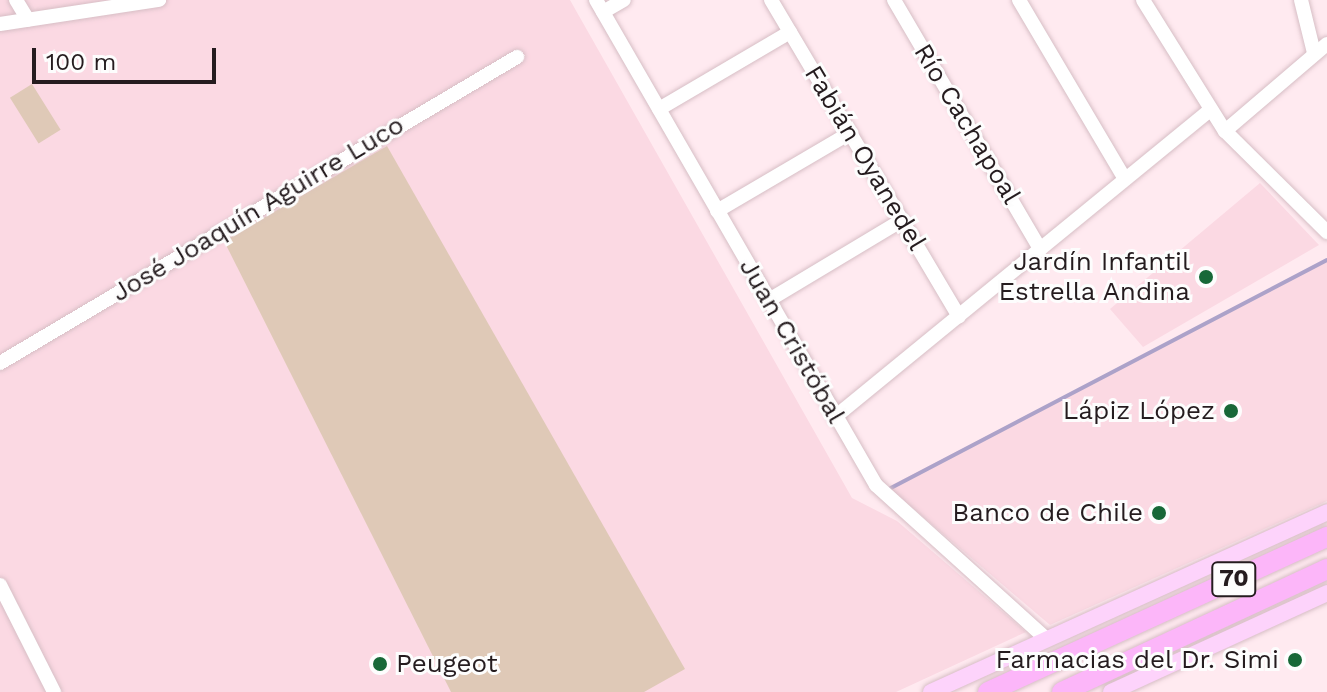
<!DOCTYPE html>
<html>
<head>
<meta charset="utf-8">
<style>
	body { margin:0 }
	#map { position:relative; width:1327px; height:692px; overflow:hidden; background:#ffeaf0; font-family:"Work Sans",sans-serif }
	div>[style] { position:absolute }
	.built>* { inset:0; background:#fbd9e3 }
	.green>* { inset:0; background:#dfc9b7; transform-origin:0 0 }
	.stream>* { height:4px; margin:-2px; padding:0 2px; transform-origin:2px; border-radius:2px; background:#aca2c9 }
	.roads { filter:drop-shadow(0 0 2px #d7bec5) drop-shadow(0 0 2px #d7bec5) }
	.minor>* { height:14px; margin:-7px; padding:0 7px; transform-origin:7px; border-radius:7px; background:#fff }
	.major>* { height:16px; margin:-8px; padding:0 8px; transform-origin:8px; border-radius:8px; background:#fdd3fb }
	.highway>* { height:20px; margin:-10px; padding:0 10px; transform-origin:10px; border-radius:10px; background:#fcb6f9 }
	.dots>* { width:22px; height:22px; translate:-50% -50%; box-sizing:border-box; border:4px solid #fdfdfd; border-radius:50% }
	span { translate:-50% -50%; white-space:nowrap; text-align:center; line-height:1.15; -webkit-text-stroke:6px #fdfdfd; paint-order:stroke }
	.shield-label span { padding:2px 6px; background:#fdfdfd; border:2px solid; border-radius:6px; -webkit-text-stroke-width:0 }
	.shield-label { font-size:24px; color:#251c1f; font-weight:700 }
	.street-label { font-size:26px; color:#251c1f }
	.poi-label { font-size:26px; color:#251c1f }
	.right { translate:-100% -50%; text-align:right }
	.left { translate:0 -50%; text-align:left }
	.scale { position:absolute; left:32px; top:48px; width:184px; height:36px; box-sizing:border-box; border:4px solid #251c1f; border-top:0; padding-left:10px; font-size:24px; line-height:28px; white-space:nowrap; color:#251c1f; -webkit-text-stroke:6px #fdfdfd; paint-order:stroke }
</style>
</head>
<body>
<div id="map">
	<div class="built">
		<div style="clip-path:polygon(0 0,570px 0,852px 498px,897px 521px,1026px 632px,896px 692px,0 692px)"></div>
		<div style="clip-path:polygon(1260px 183px,1319px 245px,1143px 347px,1110px 309px)"></div>
		<div style="clip-path:polygon(1327px 261px,1327px 501px,1050px 625px,888px 487px)"></div>
	</div>
	<div class="green">
		<div style="left:32px;top:84px;width:54px;height:26px;rotate:58deg"></div>
		<div style="clip-path:polygon(387px 146px,685px 669px,644px 692px,451px 692px,224px 241px)"></div>
	</div>
	<div class="stream">
		<div style="left:889px;top:489px;width:494px;rotate:-27.6deg"></div>
	</div>
	<div class="roads">
		<div class="minor">
			<div style="left:16px;top:0;width:23px;rotate:59deg"></div>
			<div style="left:596px;top:0;width:560px;rotate:60deg"></div>
			<div style="left:876px;top:485px;width:227px;rotate:42.1deg"></div>
			<div style="left:771px;top:0;width:368px;rotate:59.3deg"></div>
			<div style="left:894px;top:0;width:289px;rotate:59.6deg"></div>
			<div style="left:1019px;top:0;width:208px;rotate:59.4deg"></div>
			<div style="left:1143px;top:0;width:155px;rotate:58deg"></div>
			<div style="left:1225px;top:131px;width:144px;rotate:44.7deg"></div>
			<div style="left:1301px;top:0;width:55px;rotate:76.2deg"></div>
			<div style="left:603px;top:12px;width:24px;rotate:-30deg"></div>
			<div style="left:0;top:24px;width:161px;rotate:-8.6deg"></div>
			<div style="left:659px;top:109px;width:152px;rotate:-30.4deg"></div>
			<div style="left:1225px;top:131px;width:134px;rotate:-40.5deg"></div>
			<div style="left:717px;top:211px;width:154px;rotate:-30.4deg"></div>
			<div style="left:769px;top:300px;width:155px;rotate:-31deg"></div>
			<div style="left:0;top:363px;width:601px;rotate:-30.62deg"></div>
			<div style="left:835px;top:417px;width:485px;rotate:-39.3deg"></div>
			<div style="left:0;top:585px;width:120px;rotate:63.2deg"></div>
		</div>
		<div class="major">
			<div style="left:931px;top:692px;width:435px;rotate:-24.4deg"></div>
			<div style="left:1111px;top:692px;width:238px;rotate:-24.6deg"></div>
		</div>
		<div class="highway">
			<div style="left:988px;top:692px;width:373px;rotate:-24.6deg"></div>
			<div style="left:1062px;top:692px;width:292px;rotate:-24.9deg"></div>
		</div>
	</div>
	<div class="dots">
		<div style="left:1206px;top:277px;background:#186838"></div>
		<div style="left:1231px;top:411px;background:#186838"></div>
		<div style="left:1159px;top:513px;background:#186838"></div>
		<div style="left:1295px;top:660px;background:#186838"></div>
		<div style="left:380px;top:664px;background:#186838"></div>
	</div>
	<div class="shield-label">
		<span style="left:1234px;top:579px">70</span>
	</div>
	<div class="street-label">
		<span style="left:967px;top:124px;rotate:59deg">Río Cachapoal</span>
		<span style="left:865px;top:158px;rotate:59deg">Fabián Oyanedel</span>
		<span style="left:258px;top:209px;rotate:-31deg">José Joaquín Aguirre Luco</span>
		<span style="left:792px;top:341px;rotate:60deg">Juan Cristóbal</span>
	</div>
	<div class="poi-label">
		<span class="right" style="left:1190px;top:277px">Jardín Infantil<br>Estrella Andina</span>
		<span class="right" style="left:1215px;top:411px">Lápiz López</span>
		<span class="right" style="left:1143px;top:513px">Banco de Chile</span>
		<span class="right" style="left:1279px;top:660px">Farmacias del Dr. Simi</span>
		<span class="left" style="left:396px;top:664px">Peugeot</span>
	</div>
	<div class="scale">100 m</div>
</div>
</body>
</html>
